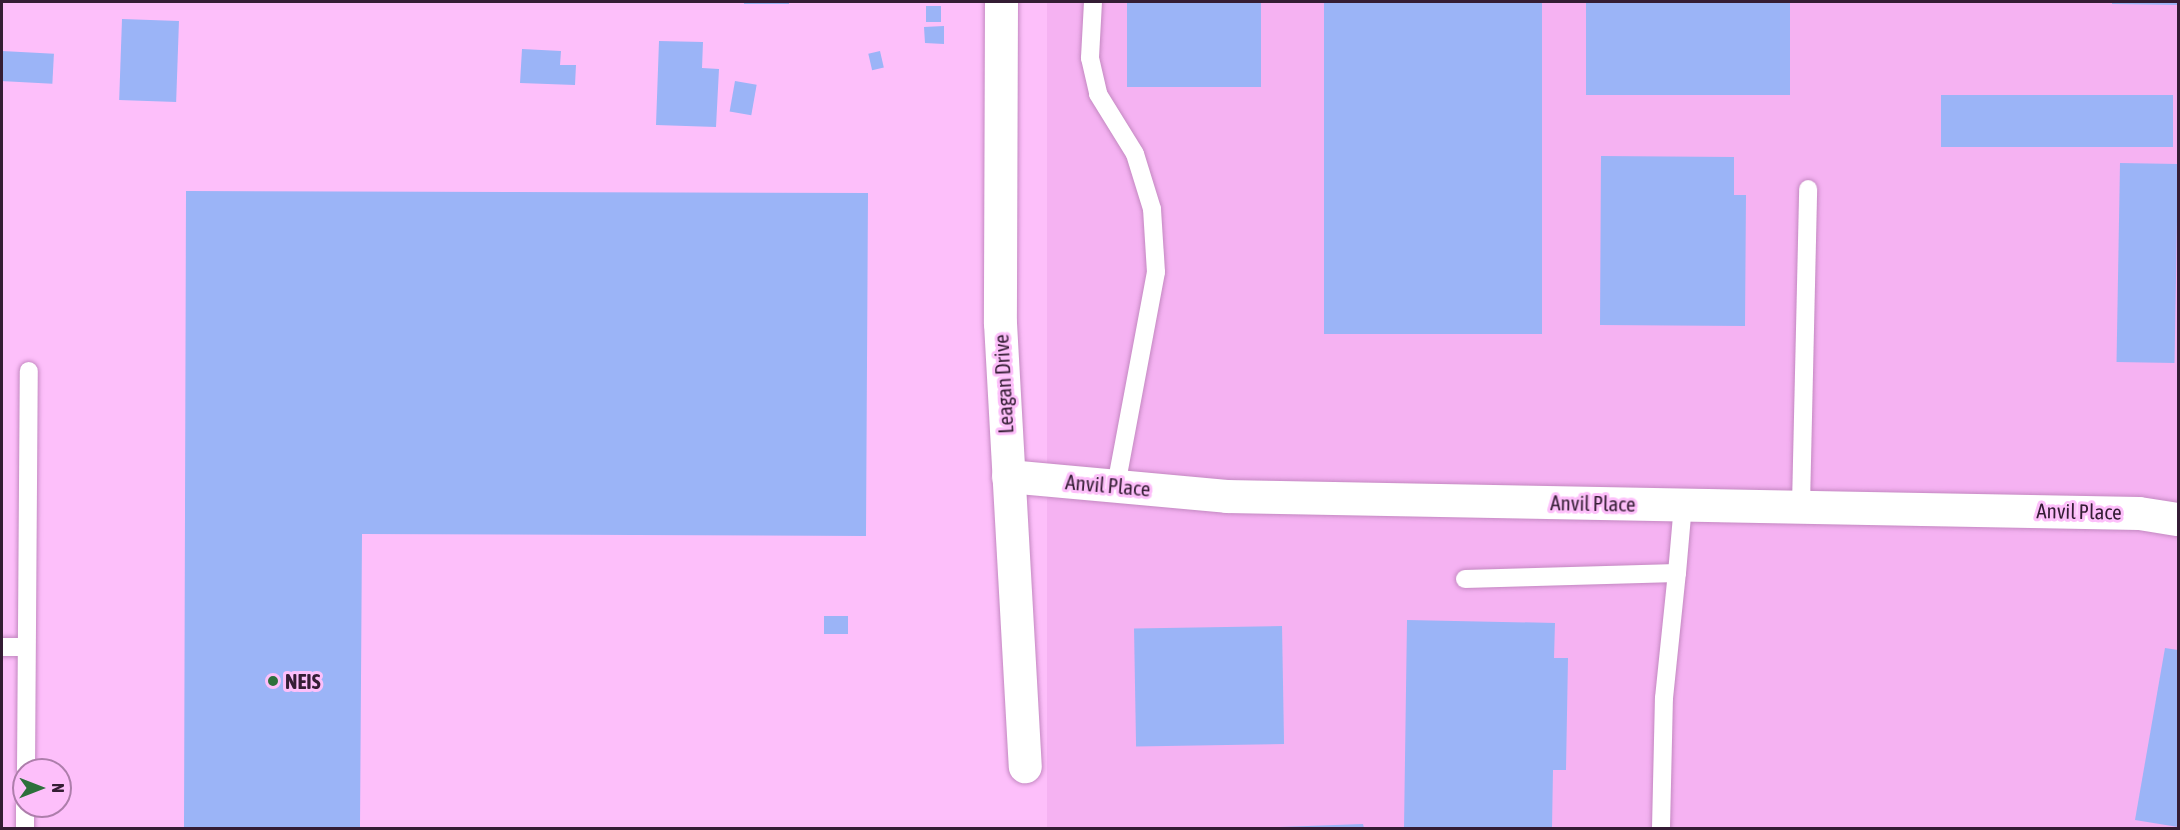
<!DOCTYPE html>
<html>
<head>
<meta charset="utf-8">
<style>
	body { margin:0 }
	#map { position:relative; width:2180px; height:830px; overflow:hidden; background:#fdbffa; font-family:"Asap Condensed",sans-serif }
	div>[style] { position:absolute }
	.built>* { inset:0; background:#f5b2f2; transform-origin:0 0 }
	.building>* { inset:0; background:#9bb4f7; transform-origin:0 0 }
	.roads { filter:drop-shadow(0 0 2px #c388c1) drop-shadow(0 0 2px #c388c1) }
	.service>* { height:18px; margin:-9px; padding:0 9px; transform-origin:9px; border-radius:9px; background:#fff }
	.minor>* { height:33px; margin:-16.5px; padding:0 16.5px; transform-origin:16.5px; border-radius:16.5px; background:#fff }
	.dots>* { width:16px; height:16px; translate:-50% -50%; box-sizing:border-box; border:3px solid #fdbffa; border-radius:50% }
	span { translate:-50% -50%; white-space:nowrap; text-align:center; line-height:1.15; -webkit-text-stroke:6px #fdbffa; paint-order:stroke }
	.street-label { font-size:21px; color:#341d34 }
	.poi-label { font-size:21px; color:#341d34; font-weight:700 }
	.left { translate:0 -50%; text-align:left }
	.frame { position:absolute; inset:0; border:3px solid #341d34; pointer-events:none }
	.north { position:absolute; left:12px; top:758px; width:60px; height:60px; box-sizing:border-box; background:#fdbffa; border:2px solid #ad7eab; border-radius:50%; rotate:90deg; font-size:16px; font-weight:700; line-height:24px; text-align:center; color:#341d34 }
	.north::after { content:''; display:block; margin:auto; width:21px; height:27px; background:#2d703b; clip-path:polygon(50% 0,100% 100%,50% 72%,0 100%) }
</style>
</head>
<body>
<div id="map">
	<div class="built">
		<div style="left:1047px;top:2px;width:1131px;height:826px"></div>
	</div>
	<div class="building">
		<div style="left:744px;top:2px;width:45px;height:2px"></div>
		<div style="left:1127px;top:2px;width:134px;height:85px"></div>
		<div style="left:1324px;top:2px;width:218px;height:332px"></div>
		<div style="left:1586px;top:2px;width:204px;height:93px"></div>
		<div style="clip-path:polygon(2112px 2px,2178px 2px,2178px 5px,2112px 4px)"></div>
		<div style="left:941px;top:6px;width:16px;height:15px;rotate:90deg"></div>
		<div style="left:122px;top:19px;width:57px;height:81px;rotate:2deg"></div>
		<div style="clip-path:polygon(944px 26px,944px 44px,925px 43px,924px 27px)"></div>
		<div style="clip-path:polygon(659px 41px,703px 42px,702px 68px,719px 69px,716px 127px,656px 125px)"></div>
		<div style="clip-path:polygon(522px 49px,561px 51px,560px 65px,576px 65px,575px 85px,520px 83px)"></div>
		<div style="left:2px;top:51px;width:52px;height:30px;rotate:3deg"></div>
		<div style="left:880px;top:51px;width:17px;height:12px;rotate:77deg"></div>
		<div style="left:735px;top:81px;width:22px;height:31px;rotate:10deg"></div>
		<div style="left:1941px;top:95px;width:232px;height:52px"></div>
		<div style="clip-path:polygon(1601px 156px,1734px 157px,1734px 195px,1746px 195px,1745px 326px,1600px 325px)"></div>
		<div style="left:2120px;top:163px;width:58px;height:199px;rotate:1deg"></div>
		<div style="clip-path:polygon(186px 191px,868px 193px,866px 536px,362px 534px,360px 828px,184px 828px)"></div>
		<div style="left:824px;top:616px;width:24px;height:18px"></div>
		<div style="clip-path:polygon(1407px 620px,1555px 623px,1554px 658px,1568px 658px,1566px 770px,1553px 770px,1552px 828px,1404px 828px)"></div>
		<div style="left:1282px;top:626px;width:118px;height:148px;rotate:89deg"></div>
		<div style="clip-path:polygon(2165px 648px,2178px 650px,2178px 827px,2135px 820px)"></div>
		<div style="clip-path:polygon(1363px 824px,1364px 828px,1280px 828px,1280px 827px)"></div>
	</div>
	<div class="roads">
		<div class="service">
			<div style="left:1093px;top:2px;width:56px;rotate:93.1deg"></div>
			<div style="left:1090px;top:58px;width:37px;rotate:77deg"></div>
			<div style="left:1098px;top:94px;width:70px;rotate:58.3deg"></div>
			<div style="left:1135px;top:154px;width:58px;rotate:72.8deg"></div>
			<div style="left:1152px;top:209px;width:63px;rotate:86.4deg"></div>
			<div style="left:1156px;top:272px;width:218px;rotate:100.6deg"></div>
			<div style="left:1801px;top:505px;width:316px;rotate:-88.7deg"></div>
			<div style="left:1465px;top:579px;width:212px;rotate:-1.6deg"></div>
			<div style="left:1677px;top:573px;width:69px;rotate:-85deg"></div>
			<div style="left:2px;top:647px;width:24px"></div>
			<div style="left:26px;top:770px;width:399px;rotate:-89.6deg"></div>
			<div style="left:25px;top:828px;width:22px;rotate:-90deg"></div>
			<div style="left:1661px;top:828px;width:130px;rotate:-88.7deg"></div>
			<div style="left:1664px;top:698px;width:126px;rotate:-84.1deg"></div>
		</div>
		<div class="minor">
			<div style="left:1001px;top:2px;width:321px;rotate:90.2deg"></div>
			<div style="left:1000px;top:323px;width:444px;rotate:86.8deg"></div>
			<div style="left:1008px;top:476px;width:219px;rotate:5.2deg"></div>
			<div style="left:1226px;top:496px;width:913px;rotate:1.07deg"></div>
			<div style="left:2139px;top:513px;width:39px;rotate:9deg"></div>
		</div>
	</div>
	<div class="dots">
		<div style="left:273px;top:681px;background:#2d703b"></div>
	</div>
	<div class="street-label">
		<span style="left:1003px;top:384px;rotate:-93deg">Leagan Drive</span>
		<span style="left:1108px;top:485px;rotate:5deg">Anvil Place</span>
		<span style="left:1593px;top:503px;rotate:1deg">Anvil Place</span>
		<span style="left:2079px;top:511px;rotate:1deg">Anvil Place</span>
	</div>
	<div class="poi-label">
		<span class="left" style="left:285px;top:681px">NEIS</span>
	</div>
	<div class="frame"></div>
	<div class="north">N</div>
</div>
</body>
</html>
